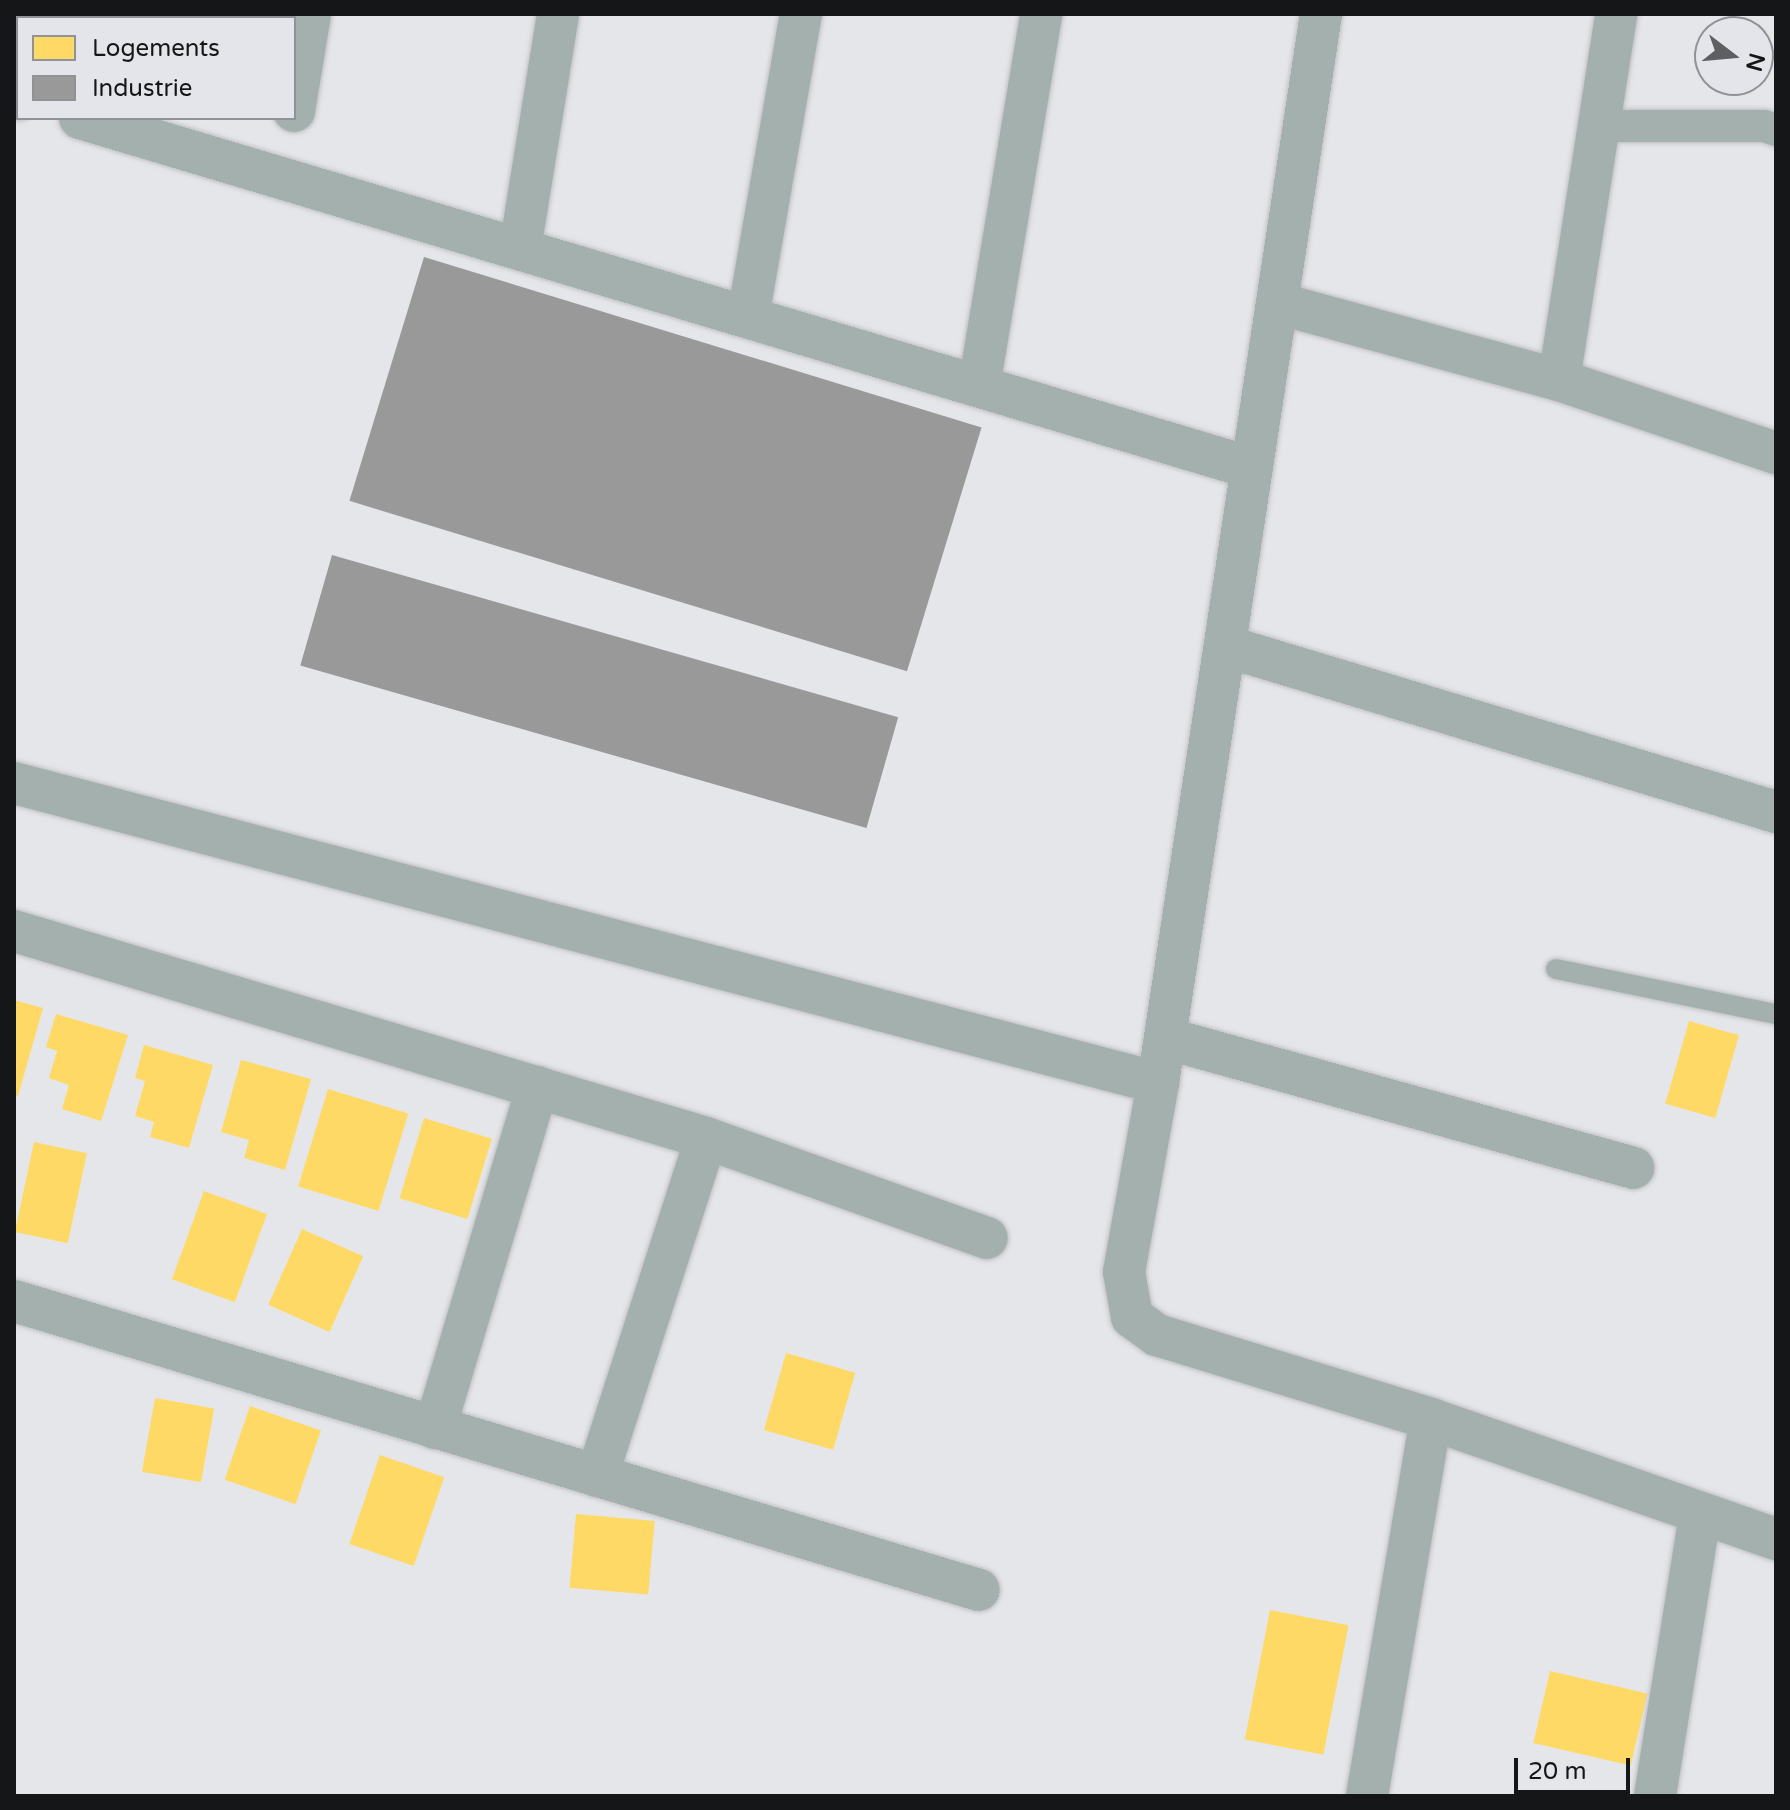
<!DOCTYPE html>
<html>
<head>
<meta charset="utf-8">
<style>
	body { margin:0 }
	#map { position:relative; width:1790px; height:1810px; overflow:hidden; background:#e5e6ea; font-family:"Varela Round",sans-serif }
	div>[style] { position:absolute }
	.homes>* { inset:0; background:#ffd966; transform-origin:0 0 }
	.industry>* { inset:0; background:#999; transform-origin:0 0 }
	.roads { filter:drop-shadow(0 0 2px #c0c1c3) drop-shadow(0 0 2px #c0c1c3) }
	.service>* { height:20px; margin:-10px; padding:0 10px; transform-origin:10px; border-radius:10px; background:#a4b0ae }
	.pedestrian>* { height:32px; margin:-16px; padding:0 16px; transform-origin:16px; border-radius:16px; background:#a4b0ae }
	.minor>* { height:42px; margin:-21px; padding:0 21px; transform-origin:21px; border-radius:21px; background:#a4b0ae }
	span { translate:-50% -50%; white-space:nowrap; text-align:center; line-height:1.15; -webkit-text-stroke:8px #e4e5eb; paint-order:stroke }
	.frame { position:absolute; inset:0; border:16px solid #151618; pointer-events:none }
	.legend { position:absolute; left:16px; top:16px; width:280px; height:104px; box-sizing:border-box; background:#e4e5eb; border:2px solid #919297; margin:0; padding:10px 14px; list-style:none; font-size:24px; color:#151618 }
	.legend li { display:flex; align-items:center; gap:16px; height:40px }
	.legend b { width:40px; border:2px solid #919297 }
	.north { position:absolute; left:1694px; top:16px; width:80px; height:80px; box-sizing:border-box; background:#e4e5eb; border:2px solid #919297; border-radius:50%; rotate:106deg; font-size:22px; font-weight:700; line-height:32px; text-align:center; color:#151618 }
	.north::after { content:''; display:block; margin:auto; width:28px; height:36px; background:#5e5f62; clip-path:polygon(50% 0,100% 100%,50% 72%,0 100%) }
	.scale { position:absolute; left:1514px; top:1758px; width:116px; height:36px; box-sizing:border-box; border:4px solid #151618; border-top:0; padding-left:10px; font-size:24px; line-height:28px; white-space:nowrap; color:#151618; -webkit-text-stroke:6px #e4e5eb; paint-order:stroke }
</style>
</head>
<body>
<div id="map">
	<div class="homes">
		<div style="clip-path:polygon(14px 1000px,43px 1008px,18px 1096px,14px 1095px)"></div>
		<div style="clip-path:polygon(56px 1014px,128px 1035px,101px 1121px,62px 1109px,69px 1085px,49px 1078px,57px 1051px,46px 1047px)"></div>
		<div style="left:1689px;top:1021px;width:52px;height:86px;rotate:16deg"></div>
		<div style="clip-path:polygon(144px 1045px,213px 1065px,189px 1148px,150px 1137px,154px 1122px,135px 1116px,145px 1081px,135px 1078px)"></div>
		<div style="clip-path:polygon(241px 1060px,311px 1079px,285px 1170px,244px 1158px,249px 1140px,221px 1132px)"></div>
		<div style="left:328px;top:1089px;width:84px;height:102px;rotate:17deg"></div>
		<div style="left:424px;top:1118px;width:71px;height:84px;rotate:17deg"></div>
		<div style="left:34px;top:1142px;width:54px;height:92px;rotate:12deg"></div>
		<div style="left:204px;top:1191px;width:67px;height:94px;rotate:20deg"></div>
		<div style="left:302px;top:1229px;width:67px;height:83px;rotate:24deg"></div>
		<div style="left:786px;top:1353px;width:72px;height:80px;rotate:16deg"></div>
		<div style="left:155px;top:1398px;width:60px;height:75px;rotate:10deg"></div>
		<div style="left:250px;top:1406px;width:75px;height:78px;rotate:19deg"></div>
		<div style="left:380px;top:1455px;width:68px;height:94px;rotate:19deg"></div>
		<div style="left:576px;top:1514px;width:79px;height:74px;rotate:5deg"></div>
		<div style="left:1270px;top:1610px;width:80px;height:132px;rotate:11deg"></div>
		<div style="left:1550px;top:1671px;width:100px;height:74px;rotate:13deg"></div>
	</div>
	<div class="industry">
		<div style="left:424px;top:257px;width:583px;height:255px;rotate:17deg"></div>
		<div style="left:332px;top:555px;width:589px;height:115px;rotate:16deg"></div>
	</div>
	<div class="roads">
		<div class="service">
			<div style="left:1556px;top:969px;width:225px;rotate:11.6deg"></div>
		</div>
		<div class="pedestrian">
			<div style="left:1598px;top:126px;width:166px"></div>
			<div style="left:1764px;top:126px;width:13px;rotate:18deg"></div>
		</div>
		<div class="minor">
			<div style="left:1321px;top:14px;width:1081px;rotate:98.67deg"></div>
			<div style="left:1158px;top:1083px;width:192px;rotate:100.2deg"></div>
			<div style="left:1124px;top:1272px;width:46px;rotate:79.9deg"></div>
			<div style="left:1132px;top:1317px;width:31px;rotate:36deg"></div>
			<div style="left:1157px;top:1335px;width:287px;rotate:17deg"></div>
			<div style="left:1431px;top:1419px;width:365px;rotate:19.2deg"></div>
			<div style="left:49px;top:18px;width:4px;rotate:-90deg"></div>
			<div style="left:14px;top:98px;width:4px;rotate:14deg"></div>
			<div style="left:294px;top:111px;width:98px;rotate:-80.6deg"></div>
			<div style="left:80px;top:118px;width:1223px;rotate:16.63deg"></div>
			<div style="left:520px;top:249px;width:238px;rotate:-80.8deg"></div>
			<div style="left:1277px;top:303px;width:292px;rotate:15.3deg"></div>
			<div style="left:1559px;top:380px;width:229px;rotate:18.6deg"></div>
			<div style="left:748px;top:317px;width:308px;rotate:-80.1deg"></div>
			<div style="left:1559px;top:380px;width:370px;rotate:-81.1deg"></div>
			<div style="left:979px;top:386px;width:377px;rotate:-80.5deg"></div>
			<div style="left:1225px;top:646px;width:575px;rotate:16.77deg"></div>
			<div style="left:14px;top:783px;width:1183px;rotate:14.69deg"></div>
			<div style="left:14px;top:931px;width:722px;rotate:16.65deg"></div>
			<div style="left:706px;top:1138px;width:298px;rotate:19.6deg"></div>
			<div style="left:1165px;top:1038px;width:486px;rotate:15.5deg"></div>
			<div style="left:14px;top:1301px;width:1007px;rotate:16.67deg"></div>
			<div style="left:435px;top:1428px;width:356px;rotate:-73.3deg"></div>
			<div style="left:597px;top:1476px;width:355px;rotate:-72.1deg"></div>
			<div style="left:1367px;top:1796px;width:382px;rotate:-80.4deg"></div>
			<div style="left:1655px;top:1796px;width:286px;rotate:-80.9deg"></div>
		</div>
	</div>
	<div class="frame"></div>
	<ul class="legend">
	<li><b style="height:22px;background:#ffd966"></b>Logements</li>
	<li><b style="height:22px;background:#999"></b>Industrie</li>
	</ul>
	<div class="north">N</div>
	<div class="scale">20 m</div>
</div>
</body>
</html>
